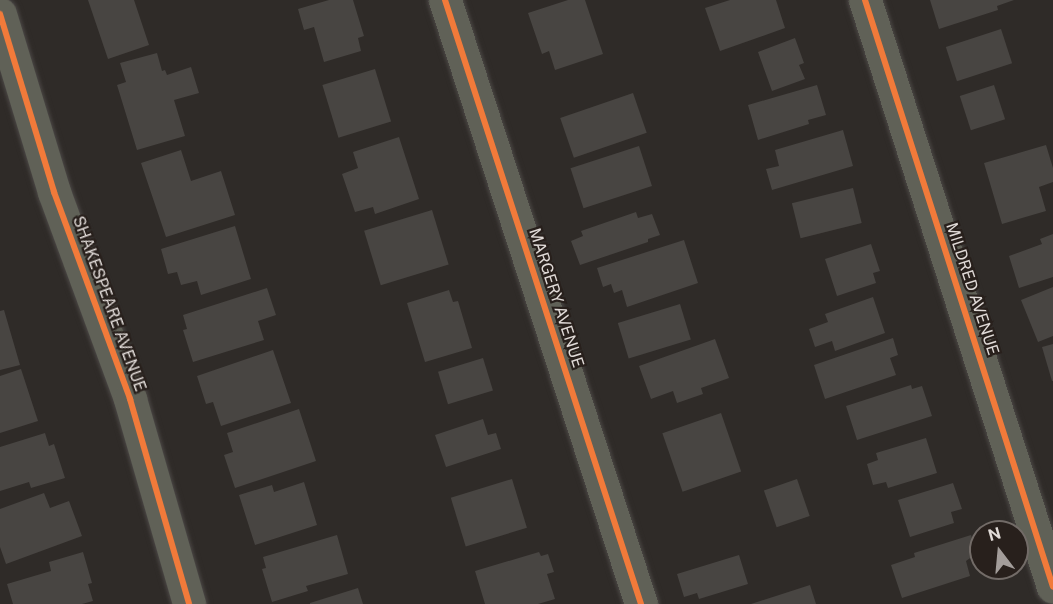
<!DOCTYPE html>
<html>
<head>
<meta charset="utf-8">
<style>
	body { margin:0 }
	#map { position:relative; width:1053px; height:604px; overflow:hidden; background:#2f2b28; font-family:"Public Sans",sans-serif }
	div>[style] { position:absolute }
	.building>* { inset:0; background:#484542; transform-origin:0 0 }
	.roads { filter:drop-shadow(0 0 2px #4b4745) drop-shadow(0 0 2px #4b4745) }
	.street>* { height:33px; margin:-16.5px; padding:0 16.5px; transform-origin:16.5px; border-radius:16.5px; background:#606157 }
	.cycleway>* { height:6px; margin:-3px; padding:0 3px; transform-origin:3px; border-radius:3px; background:#f17a3a }
	span { translate:-50% -50%; white-space:nowrap; text-align:center; line-height:1.15; -webkit-text-stroke:4.5px #28201c; paint-order:stroke }
	.street-label { font-size:16px; color:#e1dbd8 }
	.north { position:absolute; left:969px; top:520px; width:60px; height:60px; box-sizing:border-box; background:#28201c; border:2px solid #726b67; border-radius:50%; rotate:344deg; font-size:16px; font-weight:700; line-height:24px; text-align:center; color:#e1dbd8 }
	.north::after { content:''; display:block; margin:auto; width:21px; height:27px; background:#a39d9a; clip-path:polygon(50% 0,100% 100%,50% 72%,0 100%) }
</style>
</head>
<body>
<div id="map">
	<div class="building">
		<div style="clip-path:polygon(88px 0,134px 0,149px 45px,108px 59px)"></div>
		<div style="clip-path:polygon(329px 0,353px 0,364px 36px,358px 38px,361px 51px,324px 62px,314px 27px,304px 30px,298px 9px)"></div>
		<div style="clip-path:polygon(568px 0,585px 0,603px 54px,555px 70px,549px 51px,542px 54px,528px 13px)"></div>
		<div style="clip-path:polygon(730px 0,776px 0,785px 28px,720px 51px,705px 8px)"></div>
		<div style="clip-path:polygon(930px 0,1014px 0,997px 6px,998px 10px,939px 29px)"></div>
		<div style="left:1001px;top:29px;width:36px;height:58px;rotate:72deg"></div>
		<div style="clip-path:polygon(795px 38px,804px 63px,799px 65px,805px 79px,772px 91px,758px 52px)"></div>
		<div style="clip-path:polygon(157px 53px,162px 71px,165px 70px,167px 75px,191px 67px,199px 93px,174px 100px,185px 136px,137px 150px,117px 85px,126px 82px,120px 63px)"></div>
		<div style="left:375px;top:69px;width:55px;height:55px;rotate:73deg"></div>
		<div style="clip-path:polygon(817px 85px,826px 115px,808px 120px,809px 124px,758px 140px,748px 105px)"></div>
		<div style="left:994px;top:85px;width:36px;height:36px;rotate:72deg"></div>
		<div style="left:633px;top:93px;width:42px;height:77px;rotate:71deg"></div>
		<div style="clip-path:polygon(843px 130px,853px 166px,772px 190px,766px 169px,779px 166px,775px 150px)"></div>
		<div style="clip-path:polygon(399px 137px,419px 199px,375px 214px,373px 207px,355px 212px,342px 174px,358px 168px,353px 152px)"></div>
		<div style="clip-path:polygon(1046px 145px,1053px 168px,1053px 182px,1039px 187px,1046px 211px,1002px 224px,984px 163px)"></div>
		<div style="left:639px;top:146px;width:42px;height:72px;rotate:72deg"></div>
		<div style="clip-path:polygon(181px 150px,191px 181px,221px 171px,235px 215px,166px 237px,141px 163px)"></div>
		<div style="left:853px;top:188px;width:36px;height:63px;rotate:76deg"></div>
		<div style="left:432px;top:210px;width:57px;height:71px;rotate:73deg"></div>
		<div style="clip-path:polygon(636px 212px,638px 218px,652px 214px,660px 235px,648px 239px,648px 242px,580px 265px,571px 241px,583px 236px,581px 231px)"></div>
		<div style="clip-path:polygon(235px 226px,251px 279px,201px 295px,197px 281px,181px 285px,177px 272px,168px 274px,161px 249px)"></div>
		<div style="clip-path:polygon(1053px 234px,1053px 277px,1019px 288px,1009px 256px,1042px 244px,1040px 239px)"></div>
		<div style="clip-path:polygon(684px 240px,698px 283px,627px 307px,622px 290px,614px 293px,611px 284px,603px 287px,597px 268px)"></div>
		<div style="clip-path:polygon(871px 244px,880px 271px,873px 273px,876px 283px,837px 296px,825px 259px)"></div>
		<div style="clip-path:polygon(1053px 287px,1053px 336px,1038px 342px,1021px 300px)"></div>
		<div style="clip-path:polygon(267px 288px,276px 315px,258px 321px,264px 340px,193px 362px,183px 330px,187px 329px,183px 315px)"></div>
		<div style="clip-path:polygon(449px 290px,453px 302px,458px 301px,472px 348px,425px 362px,407px 303px)"></div>
		<div style="clip-path:polygon(873px 297px,885px 333px,835px 351px,832px 341px,815px 347px,809px 329px,828px 322px,825px 314px)"></div>
		<div style="left:680px;top:304px;width:37px;height:65px;rotate:73deg"></div>
		<div style="clip-path:polygon(4px 310px,20px 365px,0 370px,0 311px)"></div>
		<div style="clip-path:polygon(893px 338px,898px 355px,890px 358px,896px 375px,825px 399px,814px 365px)"></div>
		<div style="clip-path:polygon(715px 339px,729px 378px,701px 388px,703px 394px,677px 403px,673px 391px,651px 399px,639px 366px)"></div>
		<div style="clip-path:polygon(1053px 344px,1053px 381px,1052px 381px,1042px 347px)"></div>
		<div style="clip-path:polygon(273px 350px,291px 403px,221px 426px,213px 402px,206px 404px,197px 376px)"></div>
		<div style="left:483px;top:358px;width:34px;height:47px;rotate:73deg"></div>
		<div style="clip-path:polygon(21px 369px,38px 421px,0 433px,0 376px)"></div>
		<div style="clip-path:polygon(911px 385px,912px 389px,922px 386px,932px 416px,857px 440px,846px 406px)"></div>
		<div style="clip-path:polygon(299px 409px,316px 461px,235px 488px,224px 455px,233px 452px,227px 433px)"></div>
		<div style="left:721px;top:413px;width:62px;height:62px;rotate:71deg"></div>
		<div style="clip-path:polygon(483px 419px,488px 435px,496px 433px,501px 449px,446px 467px,435px 435px)"></div>
		<div style="clip-path:polygon(45px 433px,49px 446px,54px 444px,65px 478px,31px 488px,29px 482px,0 491px,0 447px)"></div>
		<div style="clip-path:polygon(926px 438px,937px 473px,888px 488px,886px 482px,873px 485px,867px 464px,878px 460px,876px 453px)"></div>
		<div style="left:512px;top:479px;width:51px;height:64px;rotate:73deg"></div>
		<div style="left:797px;top:479px;width:39px;height:35px;rotate:71deg"></div>
		<div style="clip-path:polygon(304px 482px,317px 525px,255px 545px,239px 495px,272px 485px,274px 492px)"></div>
		<div style="clip-path:polygon(953px 483px,962px 509px,951px 512px,954px 523px,910px 537px,898px 500px)"></div>
		<div style="clip-path:polygon(44px 493px,50px 508px,69px 501px,82px 536px,6px 564px,0 547px,0 509px)"></div>
		<div style="clip-path:polygon(337px 535px,348px 574px,306px 586px,308px 591px,272px 602px,262px 569px,266px 568px,263px 557px)"></div>
		<div style="clip-path:polygon(971px 535px,977px 553px,966px 561px,970px 576px,902px 598px,891px 565px,915px 557px,914px 553px)"></div>
		<div style="clip-path:polygon(83px 552px,92px 583px,88px 584px,93px 601px,82px 604px,13px 604px,7px 584px,51px 571px,49px 562px)"></div>
		<div style="clip-path:polygon(539px 552px,541px 556px,548px 554px,554px 572px,547px 574px,555px 599px,538px 604px,485px 604px,475px 571px)"></div>
		<div style="clip-path:polygon(739px 555px,748px 584px,699px 599px,697px 593px,684px 597px,677px 574px)"></div>
		<div style="clip-path:polygon(810px 585px,816px 604px,751px 604px)"></div>
		<div style="clip-path:polygon(358px 588px,363px 604px,310px 604px,310px 603px)"></div>
	</div>
	<div class="roads">
		<div class="street">
			<div style="left:445px;top:0;width:635px;rotate:72.02deg"></div>
			<div style="left:865px;top:0;width:616px;rotate:72.24deg"></div>
			<div style="left:0;top:14px;width:186px;rotate:73.1deg"></div>
			<div style="left:54px;top:192px;width:221px;rotate:69.8deg"></div>
			<div style="left:130px;top:399px;width:213px;rotate:73.9deg"></div>
		</div>
	</div>
	<div class="cycleway">
		<div style="left:445px;top:0;width:635px;rotate:72.02deg"></div>
		<div style="left:865px;top:0;width:616px;rotate:72.24deg"></div>
		<div style="left:0;top:14px;width:186px;rotate:73.1deg"></div>
		<div style="left:54px;top:192px;width:221px;rotate:69.8deg"></div>
		<div style="left:130px;top:399px;width:213px;rotate:73.9deg"></div>
	</div>
	<div class="street-label">
		<span style="left:972px;top:289px;rotate:72deg">MILDRED AVENUE</span>
		<span style="left:556px;top:298px;rotate:72deg">MARGERY AVENUE</span>
		<span style="left:109px;top:304px;rotate:70deg">SHAKESPEARE AVENUE</span>
	</div>
	<div class="north">N</div>
</div>
</body>
</html>
